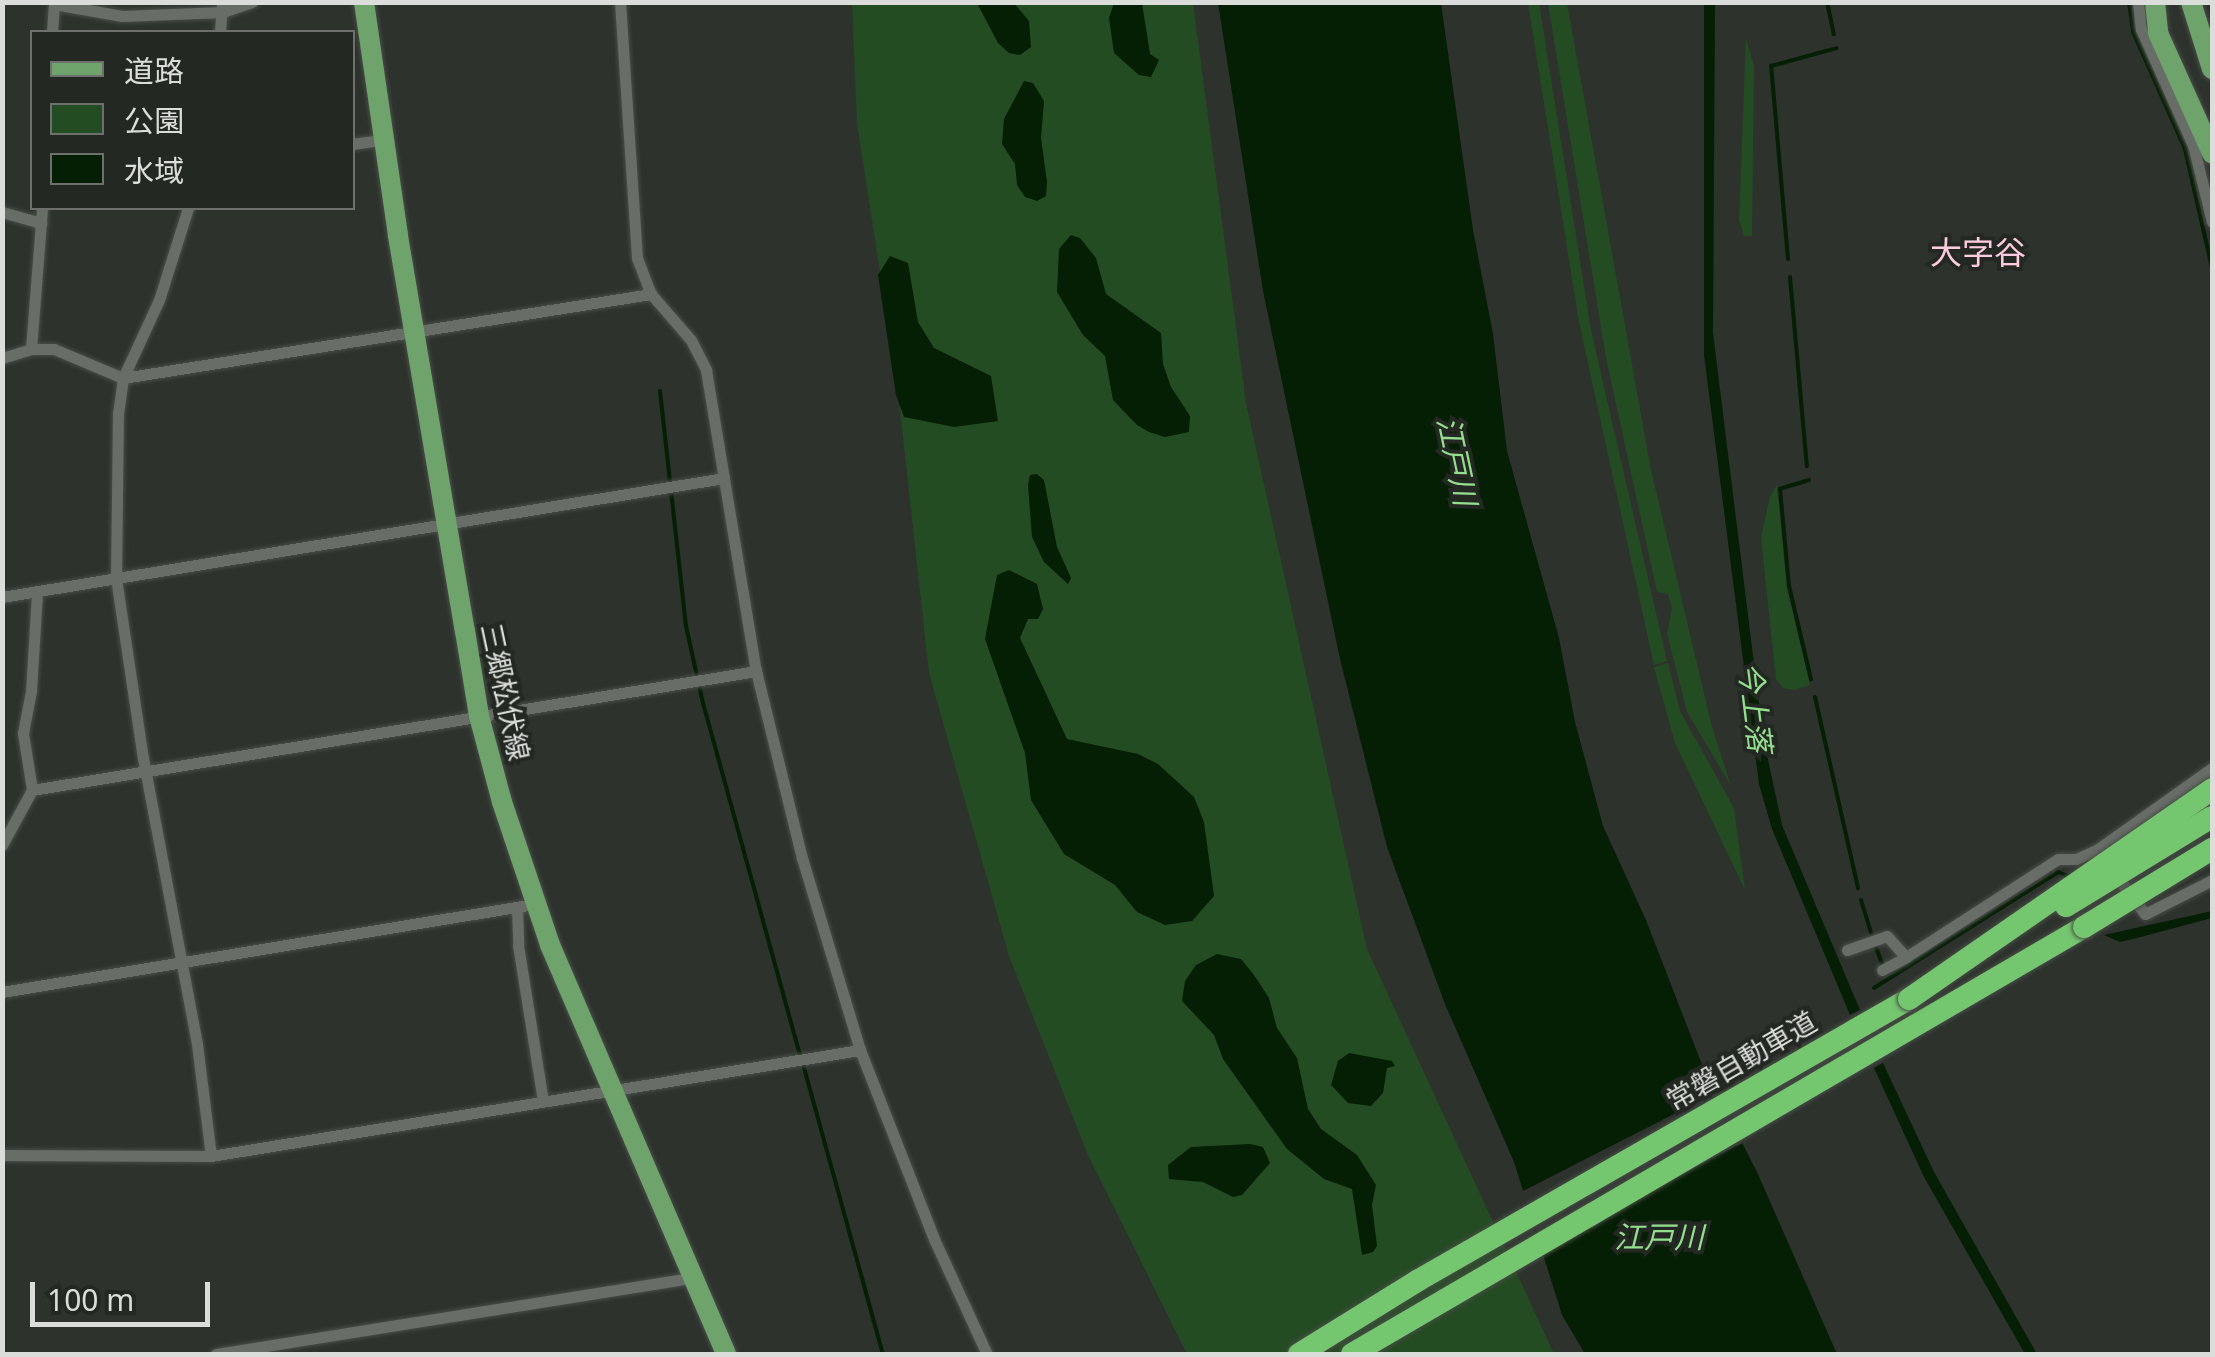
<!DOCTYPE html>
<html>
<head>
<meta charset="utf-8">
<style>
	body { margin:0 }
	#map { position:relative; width:2215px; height:1357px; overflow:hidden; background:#2d322d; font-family:"Noto Sans","Noto Sans JP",sans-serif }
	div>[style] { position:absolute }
	.green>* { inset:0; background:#244c22 }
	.water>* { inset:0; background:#041f03 }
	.pier>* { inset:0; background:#2d322d; transform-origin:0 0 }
	.stream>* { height:4px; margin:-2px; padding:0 2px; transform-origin:2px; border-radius:2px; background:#041f03 }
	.roads { filter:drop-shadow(0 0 2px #494d48) drop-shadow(0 0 2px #494d48) }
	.minor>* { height:11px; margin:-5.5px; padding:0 5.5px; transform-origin:5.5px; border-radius:5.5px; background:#686d68 }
	.primary>* { height:20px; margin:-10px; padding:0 10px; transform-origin:10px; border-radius:10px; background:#6fa36c }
	.motorway>* { height:22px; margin:-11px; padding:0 11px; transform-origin:11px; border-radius:11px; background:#74c76e }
	.bridges { filter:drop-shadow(0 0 2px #494d48) drop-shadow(0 0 2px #494d48) }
	.motorway-bridge>* { height:22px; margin:-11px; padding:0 11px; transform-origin:11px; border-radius:11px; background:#74c76e }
	span { translate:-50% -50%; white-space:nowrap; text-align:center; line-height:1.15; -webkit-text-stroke:8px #242823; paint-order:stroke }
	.street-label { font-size:28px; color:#daddd9 }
	.water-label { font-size:30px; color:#93df8d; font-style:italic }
	.quarter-label { font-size:32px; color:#fdccdf }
	.frame { position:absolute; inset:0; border:5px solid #daddd9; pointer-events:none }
	.legend { position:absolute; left:30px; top:30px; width:325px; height:180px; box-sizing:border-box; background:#242823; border:2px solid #6d706c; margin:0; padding:12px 18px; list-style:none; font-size:30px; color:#daddd9 }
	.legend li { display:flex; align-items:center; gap:20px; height:50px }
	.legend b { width:50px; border:2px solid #6d706c }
	.scale { position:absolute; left:30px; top:1282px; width:180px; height:45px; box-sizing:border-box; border:5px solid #daddd9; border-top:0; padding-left:12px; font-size:30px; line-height:35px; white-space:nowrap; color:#daddd9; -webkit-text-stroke:8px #242823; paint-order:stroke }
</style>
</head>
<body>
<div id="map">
	<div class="green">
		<div style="clip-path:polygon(852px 3px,1193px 3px,1246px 403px,1367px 949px,1554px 1354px,1187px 1354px,1088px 1155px,1009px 956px,929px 673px,897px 382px,857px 123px)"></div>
		<div style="clip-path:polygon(1528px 3px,1539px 3px,1591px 330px,1667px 661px,1654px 665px,1579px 322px)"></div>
		<div style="clip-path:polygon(1548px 3px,1567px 3px,1651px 470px,1712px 727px,1731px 786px,1687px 712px,1667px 634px,1672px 608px,1668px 594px,1657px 592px,1606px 358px)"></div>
		<div style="clip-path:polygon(1746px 38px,1754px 66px,1752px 236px,1744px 236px,1739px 220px)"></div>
		<div style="clip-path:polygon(1777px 485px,1787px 589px,1810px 685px,1794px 690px,1783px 688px,1776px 679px,1761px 538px,1770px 496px)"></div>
		<div style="clip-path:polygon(1668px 663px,1680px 711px,1734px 808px,1745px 890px,1675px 743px,1654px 667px)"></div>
	</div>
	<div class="water">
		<div style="clip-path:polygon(1715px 2px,1713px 333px,1763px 736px,1782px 825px,1860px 1010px,1850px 1015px,1772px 829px,1759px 784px,1704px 355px,1704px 3px)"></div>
		<div style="clip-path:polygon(977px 3px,1014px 3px,1029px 21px,1031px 47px,1020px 55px,1009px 53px,998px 43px)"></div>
		<div style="clip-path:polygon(1114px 3px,1142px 3px,1150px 54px,1159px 60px,1151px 77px,1139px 75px,1114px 53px,1109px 18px)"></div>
		<div style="clip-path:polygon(1218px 3px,1441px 3px,1473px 230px,1493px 334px,1507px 451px,1559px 638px,1575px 722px,1603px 826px,1646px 920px,1701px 1062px,1757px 1172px,1837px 1354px,1585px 1354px,1562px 1315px,1514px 1162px,1445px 1004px,1387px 847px,1340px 659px,1263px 291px)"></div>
		<div style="clip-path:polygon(1024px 81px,1033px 83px,1044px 101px,1041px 138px,1047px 182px,1046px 196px,1037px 201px,1025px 197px,1017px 185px,1015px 164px,1002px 144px,1004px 119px)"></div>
		<div style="clip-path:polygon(1071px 235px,1080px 238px,1096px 258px,1106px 294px,1161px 333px,1163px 364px,1171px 387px,1190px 416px,1189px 432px,1165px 437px,1149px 432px,1137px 425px,1113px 400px,1105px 356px,1083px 335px,1057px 292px,1059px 249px)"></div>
		<div style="clip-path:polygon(890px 256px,908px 263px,918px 322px,934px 348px,991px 376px,998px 421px,954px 427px,904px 417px,896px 395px,878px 275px)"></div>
		<div style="clip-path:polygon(1037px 474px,1044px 480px,1057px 547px,1071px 578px,1068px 584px,1044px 562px,1032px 537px,1028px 485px,1030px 475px)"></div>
		<div style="clip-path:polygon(1009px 570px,1037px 584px,1043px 609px,1038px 619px,1028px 619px,1020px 638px,1067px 739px,1138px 754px,1158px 764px,1194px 797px,1204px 822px,1214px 896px,1192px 921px,1165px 925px,1137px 912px,1115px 885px,1064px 854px,1031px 800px,1025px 753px,985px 639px,997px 575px)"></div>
		<div style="clip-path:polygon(2212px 911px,2212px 918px,2133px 939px,2120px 942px,2104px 935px)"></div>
		<div style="clip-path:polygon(1217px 954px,1241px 959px,1254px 975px,1269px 998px,1277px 1028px,1297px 1058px,1308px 1109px,1321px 1129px,1357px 1155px,1376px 1185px,1372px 1205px,1377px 1246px,1373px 1252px,1362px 1255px,1352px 1189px,1324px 1179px,1287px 1149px,1223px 1059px,1214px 1035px,1182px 1001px,1185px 981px,1196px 965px)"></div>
		<div style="clip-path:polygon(1349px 1053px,1392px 1061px,1395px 1066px,1387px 1068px,1383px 1093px,1371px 1106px,1348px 1103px,1331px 1085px,1338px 1061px)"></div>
		<div style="clip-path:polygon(1883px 1063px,1934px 1172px,2037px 1354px,2025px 1354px,1924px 1177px,1874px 1068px)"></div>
		<div style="clip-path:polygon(1250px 1144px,1263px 1147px,1270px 1163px,1242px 1195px,1233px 1197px,1203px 1182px,1169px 1179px,1168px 1165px,1191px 1147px)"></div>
	</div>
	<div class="pier">
		<div style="left:1721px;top:1090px;width:57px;height:229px;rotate:63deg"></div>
	</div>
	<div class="stream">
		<div style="left:1827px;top:2px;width:33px;rotate:78deg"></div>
		<div style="left:2129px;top:2px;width:30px;rotate:82deg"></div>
		<div style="left:2133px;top:32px;width:128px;rotate:66deg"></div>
		<div style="left:2185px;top:149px;width:122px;rotate:77.2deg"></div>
		<div style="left:1788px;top:259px;width:194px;rotate:-95deg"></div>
		<div style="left:1771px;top:66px;width:68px;rotate:-15.3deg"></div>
		<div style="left:1790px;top:277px;width:190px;rotate:84.9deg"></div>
		<div style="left:660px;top:391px;width:236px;rotate:83.7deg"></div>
		<div style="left:686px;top:626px;width:79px;rotate:77.6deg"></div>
		<div style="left:703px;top:703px;width:365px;rotate:74.6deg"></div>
		<div style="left:1809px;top:480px;width:30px;rotate:163deg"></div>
		<div style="left:1780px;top:489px;width:97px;rotate:84.7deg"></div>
		<div style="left:1789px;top:586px;width:96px;rotate:76.7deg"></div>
		<div style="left:1815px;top:697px;width:196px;rotate:77.3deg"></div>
		<div style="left:1861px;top:900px;width:34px;rotate:73deg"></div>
		<div style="left:1874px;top:943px;width:22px;rotate:68deg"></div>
		<div style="left:1874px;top:988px;width:218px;rotate:-32.2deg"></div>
		<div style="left:2058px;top:872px;width:14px;rotate:21deg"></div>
		<div style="left:803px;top:1064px;width:301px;rotate:74.6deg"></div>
		<div style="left:2px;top:1352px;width:2px;rotate:63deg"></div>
	</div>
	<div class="roads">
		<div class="minor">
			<div style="left:620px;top:2px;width:257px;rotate:86.2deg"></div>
			<div style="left:637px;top:258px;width:39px;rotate:69deg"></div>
			<div style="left:651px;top:294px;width:61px;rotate:49deg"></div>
			<div style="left:691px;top:340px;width:34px;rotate:63deg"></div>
			<div style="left:706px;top:370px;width:305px;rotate:80.6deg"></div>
			<div style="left:756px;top:671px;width:193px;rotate:76.2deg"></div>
			<div style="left:802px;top:858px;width:201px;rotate:73.2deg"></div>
			<div style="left:860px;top:1050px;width:203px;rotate:68.6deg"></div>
			<div style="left:934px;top:1239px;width:127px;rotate:65.3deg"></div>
			<div style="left:2138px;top:2px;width:27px;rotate:84deg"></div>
			<div style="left:2141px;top:29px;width:127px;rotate:65.9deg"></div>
			<div style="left:2193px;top:145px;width:79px;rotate:76.1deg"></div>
			<div style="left:54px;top:4px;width:69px;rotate:10deg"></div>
			<div style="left:122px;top:16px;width:101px;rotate:-2.3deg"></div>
			<div style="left:223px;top:12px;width:31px;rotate:-19deg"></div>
			<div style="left:52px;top:32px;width:30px;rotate:-86deg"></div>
			<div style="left:220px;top:32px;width:30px;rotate:-86deg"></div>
			<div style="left:352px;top:144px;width:30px;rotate:-8deg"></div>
			<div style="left:188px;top:208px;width:96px;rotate:107.5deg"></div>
			<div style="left:159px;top:300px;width:86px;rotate:114.8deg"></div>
			<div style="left:123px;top:378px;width:535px;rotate:-9.04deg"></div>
			<div style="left:2px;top:212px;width:41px;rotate:15.8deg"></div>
			<div style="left:31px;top:349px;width:141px;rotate:-85.5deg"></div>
			<div style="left:2px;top:358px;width:30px;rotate:-17deg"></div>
			<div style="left:31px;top:349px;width:23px"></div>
			<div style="left:54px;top:349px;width:75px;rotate:22.8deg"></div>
			<div style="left:123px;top:378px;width:36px;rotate:98deg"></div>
			<div style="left:118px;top:414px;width:164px;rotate:90.7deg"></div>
			<div style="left:116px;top:578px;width:182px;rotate:81.5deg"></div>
			<div style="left:143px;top:758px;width:291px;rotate:79.3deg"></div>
			<div style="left:197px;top:1044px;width:113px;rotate:82.9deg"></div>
			<div style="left:2px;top:597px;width:732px;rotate:-9.36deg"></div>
			<div style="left:32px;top:790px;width:734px;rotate:-9.33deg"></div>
			<div style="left:2px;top:845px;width:63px;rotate:-61.4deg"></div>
			<div style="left:32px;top:790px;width:58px;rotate:-99deg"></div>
			<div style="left:23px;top:733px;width:43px;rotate:-79.2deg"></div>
			<div style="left:31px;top:691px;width:98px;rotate:-86.5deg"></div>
			<div style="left:2114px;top:873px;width:51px;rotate:52.9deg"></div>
			<div style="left:2145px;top:914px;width:75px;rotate:-26.9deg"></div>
			<div style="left:517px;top:907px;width:38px;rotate:88deg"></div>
			<div style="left:518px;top:945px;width:158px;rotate:80.9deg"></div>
			<div style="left:1847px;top:950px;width:42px;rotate:-19.3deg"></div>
			<div style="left:1887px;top:936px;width:28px;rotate:48deg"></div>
			<div style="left:1906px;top:957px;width:181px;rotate:-32.8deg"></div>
			<div style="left:2058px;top:859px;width:18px"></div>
			<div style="left:2076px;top:859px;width:24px;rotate:-24deg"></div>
			<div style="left:2098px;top:849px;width:140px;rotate:-35.4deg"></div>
			<div style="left:1882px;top:970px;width:27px;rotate:-28deg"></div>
			<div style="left:2px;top:992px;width:539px;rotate:-9.39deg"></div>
			<div style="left:2px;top:1155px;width:209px;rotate:0.3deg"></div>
			<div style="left:211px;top:1156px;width:658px;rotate:-9.28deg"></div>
			<div style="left:216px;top:1354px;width:480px;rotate:-9.1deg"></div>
		</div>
		<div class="primary">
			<div style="left:364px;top:2px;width:236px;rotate:81.7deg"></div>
			<div style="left:398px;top:236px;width:401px;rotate:80.4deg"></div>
			<div style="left:465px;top:631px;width:86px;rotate:80.6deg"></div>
			<div style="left:479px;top:716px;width:89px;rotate:75deg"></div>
			<div style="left:502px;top:802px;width:151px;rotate:71.4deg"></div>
			<div style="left:550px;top:945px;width:445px;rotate:66.7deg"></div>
			<div style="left:2155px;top:2px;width:31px;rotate:84deg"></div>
			<div style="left:2158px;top:33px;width:132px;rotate:65.8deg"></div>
			<div style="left:2191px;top:2px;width:70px;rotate:72.6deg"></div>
		</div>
		<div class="motorway">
			<div style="left:1299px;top:1354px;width:139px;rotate:-31.7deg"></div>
			<div style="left:1417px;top:1281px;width:567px;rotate:-29.82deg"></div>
			<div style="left:1352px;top:1354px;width:847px;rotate:-30.26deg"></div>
		</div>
	</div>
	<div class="bridges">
		<div class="motorway-bridge">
			<div style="left:2066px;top:906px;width:171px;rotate:-31.4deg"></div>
			<div style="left:2084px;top:927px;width:150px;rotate:-31.4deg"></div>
			<div style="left:1909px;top:999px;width:369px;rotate:-34.7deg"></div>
		</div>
	</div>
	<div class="street-label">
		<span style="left:506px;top:692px;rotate:78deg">三郷松伏線</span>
		<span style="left:1741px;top:1060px;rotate:-30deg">常磐自動車道</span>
	</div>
	<div class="water-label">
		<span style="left:1457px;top:461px;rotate:78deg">江戸川</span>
		<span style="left:1755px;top:707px;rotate:83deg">今上落</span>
		<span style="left:1659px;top:1237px">江戸川</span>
	</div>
	<div class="quarter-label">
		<span style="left:1978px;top:252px">大字谷</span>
	</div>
	<div class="frame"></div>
	<ul class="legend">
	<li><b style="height:12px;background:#6fa36c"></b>道路</li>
	<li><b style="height:28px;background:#244c22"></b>公園</li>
	<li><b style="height:28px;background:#041f03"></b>水域</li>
	</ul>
	<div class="scale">100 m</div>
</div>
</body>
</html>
